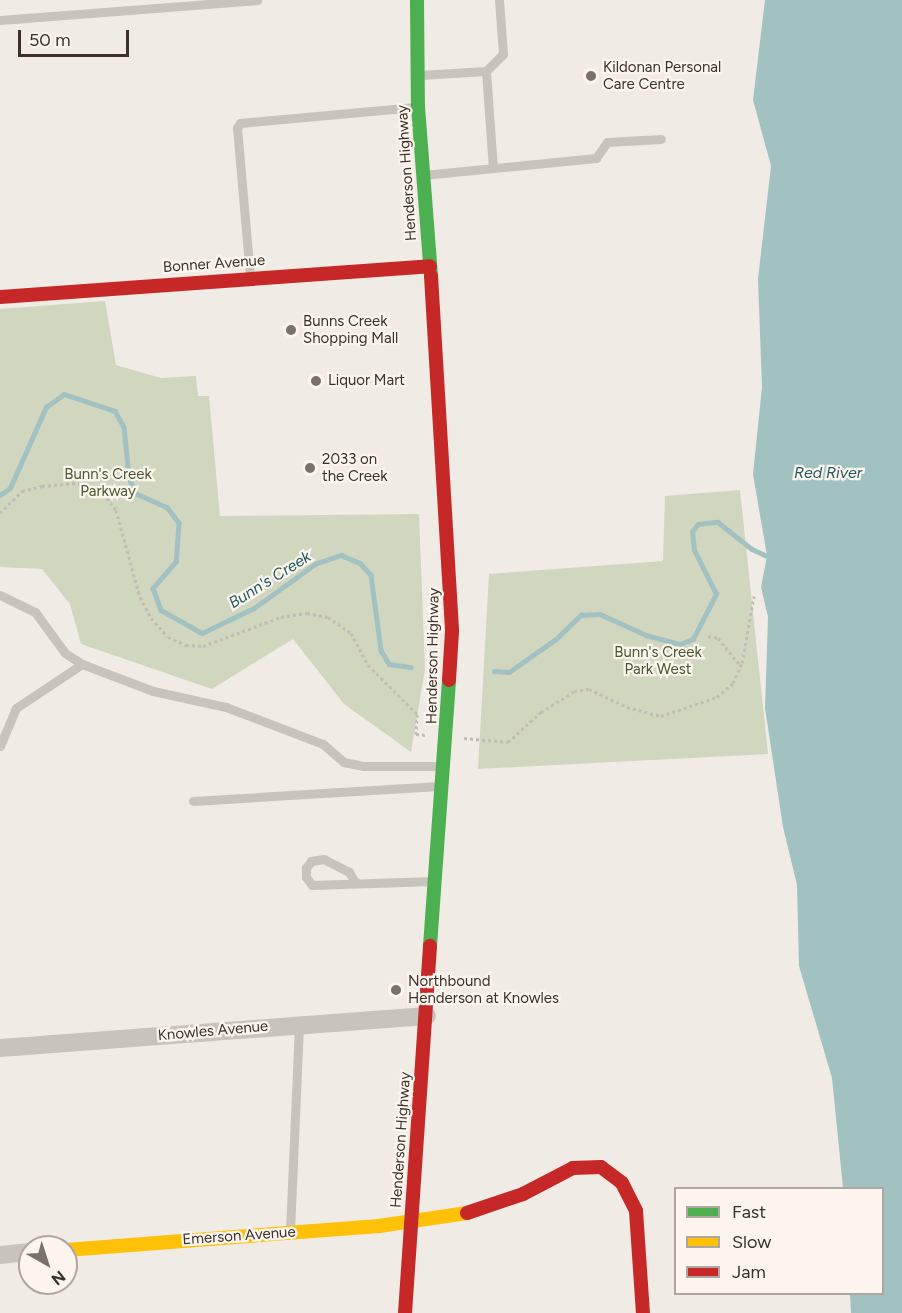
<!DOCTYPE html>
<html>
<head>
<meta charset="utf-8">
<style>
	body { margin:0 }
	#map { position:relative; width:902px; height:1313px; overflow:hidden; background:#f0ebe5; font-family:Figtree,sans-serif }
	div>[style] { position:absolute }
	.green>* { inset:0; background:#d1d6bf }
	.water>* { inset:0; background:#a1c2c1 }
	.stream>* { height:4.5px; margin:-2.25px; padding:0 2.25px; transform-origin:2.25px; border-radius:2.25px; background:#a1c2c1 }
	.path>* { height:3px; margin-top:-1.5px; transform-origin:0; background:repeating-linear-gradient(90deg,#c2bbb6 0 3px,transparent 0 6px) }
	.lane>* { height:9px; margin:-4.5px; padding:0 4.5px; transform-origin:4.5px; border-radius:4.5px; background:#c9c3be }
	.street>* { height:18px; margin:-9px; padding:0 9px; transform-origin:9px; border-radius:9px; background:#c9c3be }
	.fast>* { height:14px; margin:-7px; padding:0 7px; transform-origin:7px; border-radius:7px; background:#4caf50 }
	.slow>* { height:14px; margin:-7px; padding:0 7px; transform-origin:7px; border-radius:7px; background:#ffc107 }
	.jam>* { height:14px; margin:-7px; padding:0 7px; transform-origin:7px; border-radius:7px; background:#c62828 }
	.dots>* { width:16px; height:16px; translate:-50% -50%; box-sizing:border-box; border:3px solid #fbf5ee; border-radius:50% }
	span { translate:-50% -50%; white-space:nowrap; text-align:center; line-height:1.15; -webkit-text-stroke:4.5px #fbf5ee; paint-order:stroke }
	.poi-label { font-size:15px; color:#3b302b }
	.left { translate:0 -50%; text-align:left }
	.street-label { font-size:15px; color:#3b302b }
	.park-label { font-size:15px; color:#4a5a2e }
	.water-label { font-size:16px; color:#1f5a5e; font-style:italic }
	.legend { position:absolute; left:674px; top:1187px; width:210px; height:108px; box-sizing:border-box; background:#fbf5ee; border:2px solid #aea6a0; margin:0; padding:8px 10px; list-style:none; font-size:18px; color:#3b302b }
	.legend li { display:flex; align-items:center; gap:12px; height:30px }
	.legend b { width:30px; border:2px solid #aea6a0 }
	.north { position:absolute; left:18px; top:1235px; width:60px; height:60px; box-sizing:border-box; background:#fbf5ee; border:2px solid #aea6a0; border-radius:50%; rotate:141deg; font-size:16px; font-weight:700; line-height:24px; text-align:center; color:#3b302b }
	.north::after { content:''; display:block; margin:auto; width:21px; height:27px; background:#7a716c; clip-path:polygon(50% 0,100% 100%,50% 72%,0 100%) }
	.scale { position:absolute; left:18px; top:30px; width:111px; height:27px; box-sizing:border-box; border:3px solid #3b302b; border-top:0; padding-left:8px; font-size:18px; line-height:21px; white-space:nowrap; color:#3b302b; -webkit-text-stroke:4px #fbf5ee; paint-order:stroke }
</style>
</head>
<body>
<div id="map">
	<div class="green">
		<div style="clip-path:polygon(105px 301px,116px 365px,161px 378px,196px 376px,198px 396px,209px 396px,220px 516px,419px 514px,425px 669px,411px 752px,344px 704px,293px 639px,212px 689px,81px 644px,70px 604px,42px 569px,0 567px,0 309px)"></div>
		<div style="clip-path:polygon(740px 490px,768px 754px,478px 769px,489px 574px,663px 561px,665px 496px)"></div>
	</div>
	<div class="water">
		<div style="clip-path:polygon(765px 0,902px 0,902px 1313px,851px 1313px,850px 1294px,882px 1294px,882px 1188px,843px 1188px,832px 1078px,799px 966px,797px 885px,783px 827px,765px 708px,768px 617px,761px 587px,767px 556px,753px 474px,762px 387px,758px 279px,771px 166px,753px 100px)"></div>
	</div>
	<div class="stream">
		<div style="left:0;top:495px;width:12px;rotate:-35deg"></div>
		<div style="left:10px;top:488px;width:89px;rotate:-66deg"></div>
		<div style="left:46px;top:407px;width:22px;rotate:-36deg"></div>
		<div style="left:64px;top:394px;width:54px;rotate:18.4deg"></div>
		<div style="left:115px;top:411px;width:18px;rotate:61deg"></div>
		<div style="left:124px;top:427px;width:49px;rotate:84.2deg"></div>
		<div style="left:129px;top:476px;width:18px;rotate:71deg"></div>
		<div style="left:135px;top:493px;width:35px;rotate:24deg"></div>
		<div style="left:167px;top:507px;width:20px;rotate:53deg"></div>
		<div style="left:179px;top:523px;width:39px;rotate:94deg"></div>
		<div style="left:176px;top:562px;width:35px;rotate:131deg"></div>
		<div style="left:153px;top:588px;width:23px;rotate:70deg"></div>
		<div style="left:161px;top:610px;width:47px;rotate:29.3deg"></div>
		<div style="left:202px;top:633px;width:58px;rotate:-25.7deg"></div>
		<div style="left:254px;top:608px;width:75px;rotate:-35.8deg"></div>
		<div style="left:315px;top:564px;width:28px;rotate:-19deg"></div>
		<div style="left:341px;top:555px;width:21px;rotate:23deg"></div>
		<div style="left:360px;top:563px;width:16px;rotate:47deg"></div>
		<div style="left:371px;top:575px;width:76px;rotate:82.4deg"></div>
		<div style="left:381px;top:650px;width:16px;rotate:60deg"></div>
		<div style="left:389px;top:664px;width:22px;rotate:8deg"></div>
		<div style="left:494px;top:671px;width:15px;rotate:4deg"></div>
		<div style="left:509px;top:672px;width:57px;rotate:-35.1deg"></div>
		<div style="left:556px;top:639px;width:35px;rotate:-44deg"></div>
		<div style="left:581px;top:615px;width:19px;rotate:-3deg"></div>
		<div style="left:600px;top:614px;width:51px;rotate:24.5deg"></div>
		<div style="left:646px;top:635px;width:35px;rotate:15deg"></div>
		<div style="left:680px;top:644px;width:14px;rotate:-21deg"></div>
		<div style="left:693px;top:639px;width:51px;rotate:-62.9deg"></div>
		<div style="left:716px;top:594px;width:49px;rotate:-116.6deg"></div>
		<div style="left:694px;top:550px;width:18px;rotate:-96deg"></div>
		<div style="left:692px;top:532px;width:10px;rotate:-53deg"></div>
		<div style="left:698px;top:524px;width:20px;rotate:-6deg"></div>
		<div style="left:718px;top:522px;width:43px;rotate:38.5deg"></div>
		<div style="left:752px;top:549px;width:17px;rotate:25deg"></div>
	</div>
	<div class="path">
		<div style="left:0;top:513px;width:31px;rotate:-45deg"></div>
		<div style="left:22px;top:491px;width:21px;rotate:-14deg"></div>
		<div style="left:42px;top:486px;width:36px;rotate:-5deg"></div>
		<div style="left:78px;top:483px;width:27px;rotate:22deg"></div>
		<div style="left:103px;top:493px;width:21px;rotate:53deg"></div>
		<div style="left:116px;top:510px;width:90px;rotate:74.6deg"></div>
		<div style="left:140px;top:597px;width:24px;rotate:62deg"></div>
		<div style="left:151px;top:618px;width:25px;rotate:48deg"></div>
		<div style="left:168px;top:637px;width:20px;rotate:24deg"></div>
		<div style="left:186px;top:645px;width:17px;rotate:3deg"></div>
		<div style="left:203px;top:646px;width:83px;rotate:-20.4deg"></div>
		<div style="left:281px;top:617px;width:26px;rotate:-9deg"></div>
		<div style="left:307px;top:613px;width:21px;rotate:11deg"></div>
		<div style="left:328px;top:617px;width:28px;rotate:35deg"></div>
		<div style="left:351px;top:633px;width:36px;rotate:62deg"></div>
		<div style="left:368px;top:665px;width:69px;rotate:45deg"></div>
		<div style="left:417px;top:714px;width:20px;rotate:93deg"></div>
		<div style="left:416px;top:734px;width:9px;rotate:6deg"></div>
		<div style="left:708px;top:636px;width:10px;rotate:11deg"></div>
		<div style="left:718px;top:638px;width:36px;rotate:51deg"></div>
		<div style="left:464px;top:738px;width:44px;rotate:5.2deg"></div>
		<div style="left:508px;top:742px;width:45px;rotate:-42.3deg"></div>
		<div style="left:541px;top:712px;width:39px;rotate:-32deg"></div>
		<div style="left:574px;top:691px;width:15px;rotate:-8deg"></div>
		<div style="left:589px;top:689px;width:42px;rotate:25.3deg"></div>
		<div style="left:627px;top:707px;width:35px;rotate:15deg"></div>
		<div style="left:661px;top:716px;width:59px;rotate:-18.7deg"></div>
		<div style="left:717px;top:697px;width:21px;rotate:-41deg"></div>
		<div style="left:733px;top:683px;width:22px;rotate:-66deg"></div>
		<div style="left:742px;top:663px;width:68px;rotate:-79.8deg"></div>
	</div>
	<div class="lane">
		<div style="left:0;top:20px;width:258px;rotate:-4.4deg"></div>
		<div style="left:486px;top:71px;width:97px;rotate:85.9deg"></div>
		<div style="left:420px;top:75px;width:66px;rotate:-3.5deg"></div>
		<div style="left:486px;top:71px;width:24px;rotate:-45deg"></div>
		<div style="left:503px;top:54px;width:54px;rotate:-94.2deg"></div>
		<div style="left:423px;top:175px;width:174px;rotate:-5.6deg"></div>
		<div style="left:596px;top:158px;width:19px;rotate:-55deg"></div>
		<div style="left:607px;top:142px;width:54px;rotate:-3.2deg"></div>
		<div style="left:250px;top:276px;width:149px;rotate:-95deg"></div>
		<div style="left:237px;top:128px;width:6px;rotate:-59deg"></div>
		<div style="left:240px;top:123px;width:176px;rotate:-5.2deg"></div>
		<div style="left:0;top:595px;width:39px;rotate:26deg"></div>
		<div style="left:35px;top:612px;width:51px;rotate:53.8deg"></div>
		<div style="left:65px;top:653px;width:20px;rotate:33deg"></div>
		<div style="left:82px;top:664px;width:76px;rotate:20.8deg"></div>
		<div style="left:153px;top:691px;width:75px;rotate:12.4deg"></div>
		<div style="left:226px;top:707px;width:104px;rotate:20.9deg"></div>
		<div style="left:323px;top:744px;width:28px;rotate:41deg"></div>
		<div style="left:344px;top:762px;width:19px;rotate:12deg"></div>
		<div style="left:363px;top:766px;width:77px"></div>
		<div style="left:0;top:746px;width:41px;rotate:-67.2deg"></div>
		<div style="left:16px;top:708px;width:79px;rotate:-33.7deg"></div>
		<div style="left:193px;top:801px;width:246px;rotate:-3.5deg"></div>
		<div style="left:355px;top:882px;width:12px;rotate:-121deg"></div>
		<div style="left:349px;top:872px;width:28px;rotate:-153deg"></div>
		<div style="left:324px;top:859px;width:13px;rotate:171deg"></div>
		<div style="left:311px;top:861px;width:9px;rotate:126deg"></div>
		<div style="left:306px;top:868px;width:9px;rotate:90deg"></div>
		<div style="left:306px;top:877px;width:10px;rotate:53deg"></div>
		<div style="left:312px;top:885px;width:122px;rotate:-1.9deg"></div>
		<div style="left:290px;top:1231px;width:207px;rotate:-87.5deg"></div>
	</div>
	<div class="street">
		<div style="left:0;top:1048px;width:428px;rotate:-4.3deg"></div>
		<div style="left:0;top:1255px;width:30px;rotate:-6deg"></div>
	</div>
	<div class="fast">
		<div style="left:417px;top:0;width:107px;rotate:89.5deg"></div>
		<div style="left:418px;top:107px;width:169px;rotate:85.6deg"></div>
		<div style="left:430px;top:946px;width:267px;rotate:-85.9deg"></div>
	</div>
	<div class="slow">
		<div style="left:66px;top:1250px;width:314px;rotate:-4.4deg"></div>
		<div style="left:379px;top:1226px;width:89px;rotate:-8.4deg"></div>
	</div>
	<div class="jam">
		<div style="left:431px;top:276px;width:356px;rotate:86.6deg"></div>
		<div style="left:452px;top:631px;width:49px;rotate:93.5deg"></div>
		<div style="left:0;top:297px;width:431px;rotate:-4.1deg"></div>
		<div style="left:467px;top:1213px;width:59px;rotate:-18.7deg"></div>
		<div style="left:523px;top:1194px;width:56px;rotate:-27.5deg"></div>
		<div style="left:573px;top:1168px;width:28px;rotate:-2deg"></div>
		<div style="left:601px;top:1167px;width:26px;rotate:37deg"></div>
		<div style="left:622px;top:1183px;width:31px;rotate:63deg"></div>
		<div style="left:636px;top:1211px;width:102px;rotate:86.1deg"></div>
		<div style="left:405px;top:1313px;width:368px;rotate:-86.1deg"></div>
	</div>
	<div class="dots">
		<div style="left:591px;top:76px;background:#7a716c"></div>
		<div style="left:291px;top:330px;background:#7a716c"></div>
		<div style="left:316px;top:381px;background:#7a716c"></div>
		<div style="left:310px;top:468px;background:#7a716c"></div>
		<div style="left:396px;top:990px;background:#7a716c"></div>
	</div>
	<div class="poi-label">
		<span class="left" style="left:603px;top:76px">Kildonan Personal<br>Care Centre</span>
		<span class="left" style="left:303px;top:330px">Bunns Creek<br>Shopping Mall</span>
		<span class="left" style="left:328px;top:381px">Liquor Mart</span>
		<span class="left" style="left:322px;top:468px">2033 on<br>the Creek</span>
		<span class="left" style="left:408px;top:990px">Northbound<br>Henderson at Knowles</span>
	</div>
	<div class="street-label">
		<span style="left:407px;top:173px;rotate:-94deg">Henderson Highway</span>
		<span style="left:214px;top:264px;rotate:-4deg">Bonner Avenue</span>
		<span style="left:433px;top:656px;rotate:-89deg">Henderson Highway</span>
		<span style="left:213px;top:1031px;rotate:-5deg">Knowles Avenue</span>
		<span style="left:401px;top:1140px;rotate:-86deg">Henderson Highway</span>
		<span style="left:239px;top:1236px;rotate:-4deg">Emerson Avenue</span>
	</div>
	<div class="park-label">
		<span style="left:108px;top:483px">Bunn's Creek<br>Parkway</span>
		<span style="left:658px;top:661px">Bunn's Creek<br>Park West</span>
	</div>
	<div class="water-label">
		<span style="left:828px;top:473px">Red River</span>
		<span style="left:270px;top:580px;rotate:-32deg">Bunn's Creek</span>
	</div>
	<ul class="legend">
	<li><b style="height:8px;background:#4caf50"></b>Fast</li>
	<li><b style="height:8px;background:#ffc107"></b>Slow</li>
	<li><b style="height:8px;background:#c62828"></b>Jam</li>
	</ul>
	<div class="north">N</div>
	<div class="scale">50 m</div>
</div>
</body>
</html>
